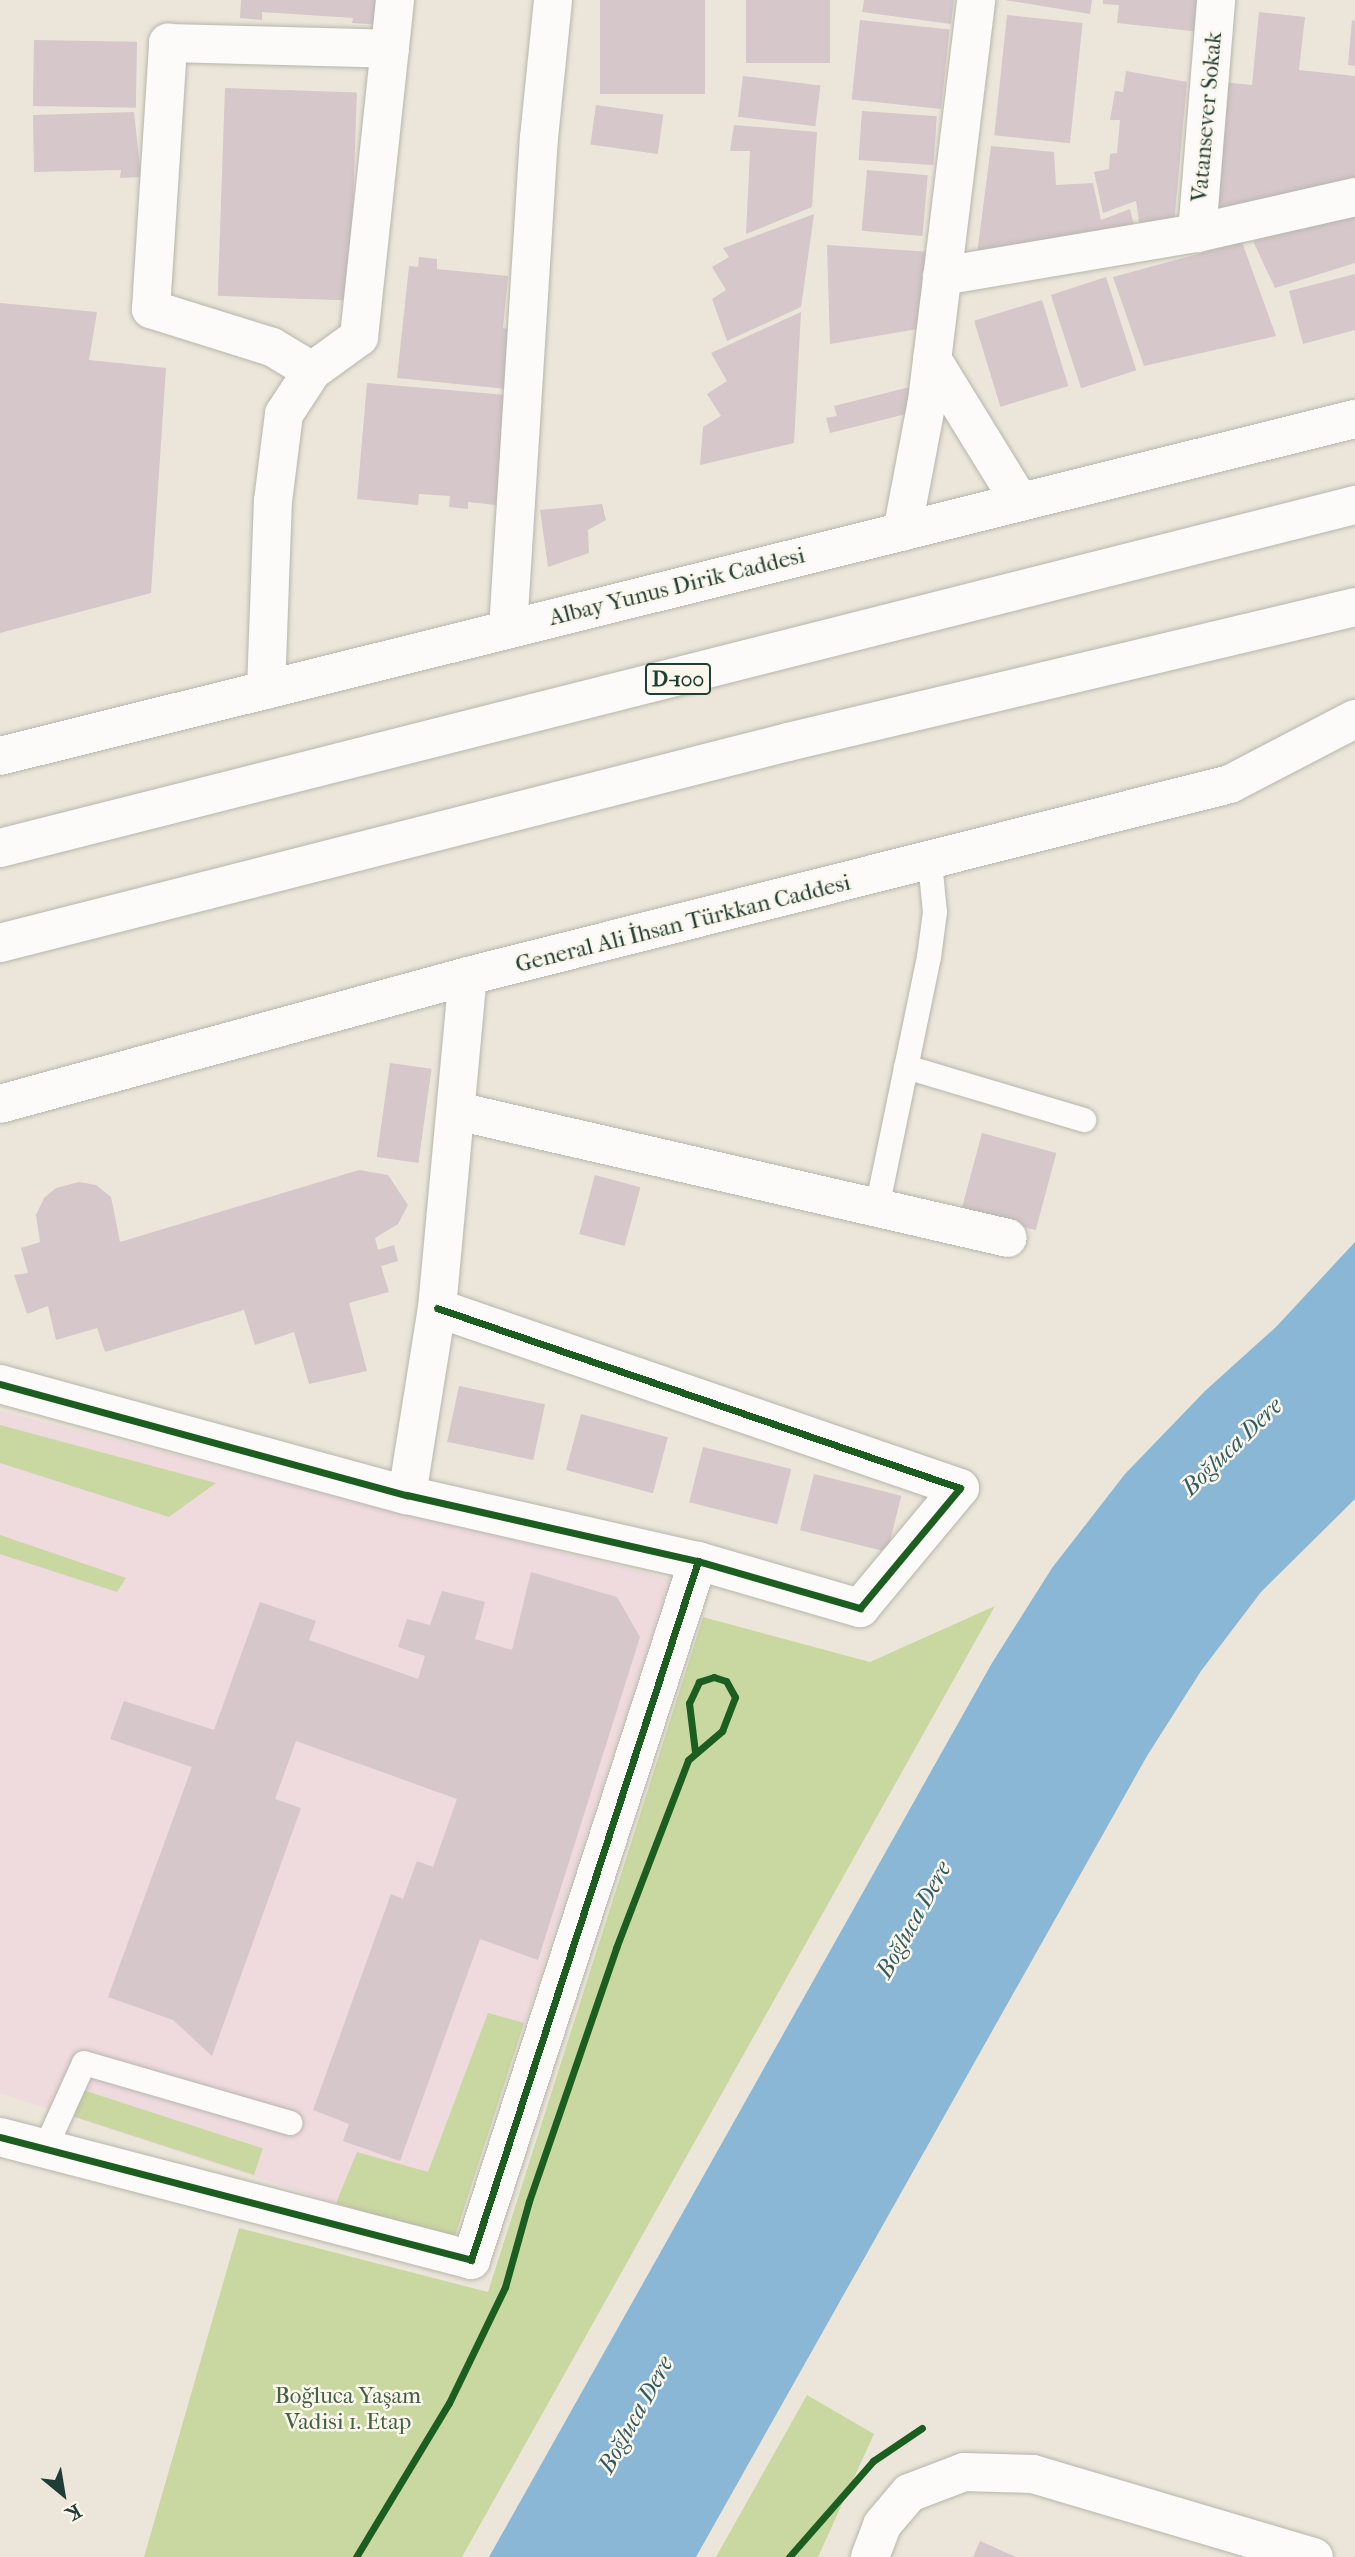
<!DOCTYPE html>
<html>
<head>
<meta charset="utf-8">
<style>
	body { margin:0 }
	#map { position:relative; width:1355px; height:2557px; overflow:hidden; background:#ece6da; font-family:"IM FELL French Canon",serif }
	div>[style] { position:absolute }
	.built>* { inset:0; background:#efdade }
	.green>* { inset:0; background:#c9d7a1; transform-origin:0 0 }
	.water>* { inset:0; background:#89b7d5 }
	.building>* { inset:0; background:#d5c7ca; transform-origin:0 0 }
	.roads { filter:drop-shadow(0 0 2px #b7b6ad) drop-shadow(0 0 2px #b7b6ad) }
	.service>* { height:24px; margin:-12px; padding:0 12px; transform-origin:12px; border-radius:12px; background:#fcfbf9 }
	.minor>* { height:38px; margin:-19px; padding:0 19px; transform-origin:19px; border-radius:19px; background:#fcfbf9 }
	.tertiary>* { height:38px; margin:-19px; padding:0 19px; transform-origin:19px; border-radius:19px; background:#fcfbf9 }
	.primary>* { height:38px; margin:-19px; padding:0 19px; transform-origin:19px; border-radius:19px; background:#fcfbf9 }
	.trunk>* { height:38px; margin:-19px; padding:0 19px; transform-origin:19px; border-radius:19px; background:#fcfbf9 }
	.cycleway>* { height:7px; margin:-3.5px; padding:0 3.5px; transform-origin:3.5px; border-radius:3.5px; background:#1b5e20 }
	span { translate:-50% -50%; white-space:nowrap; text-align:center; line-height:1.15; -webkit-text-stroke:5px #fbf7ec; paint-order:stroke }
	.shield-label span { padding:2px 5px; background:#fbf7ec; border:2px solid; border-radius:5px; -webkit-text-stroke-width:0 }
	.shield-label { font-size:21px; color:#1f3d34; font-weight:700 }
	.street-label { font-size:23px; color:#1f3d34 }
	.park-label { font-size:23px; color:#426044 }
	.water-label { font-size:24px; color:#325c64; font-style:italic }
	.north { position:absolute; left:28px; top:2459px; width:70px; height:70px; -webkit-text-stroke:5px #fbf7ec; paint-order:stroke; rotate:150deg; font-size:19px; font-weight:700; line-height:28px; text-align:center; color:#1f3d34 }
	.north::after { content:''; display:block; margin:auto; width:24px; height:32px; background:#1f3d34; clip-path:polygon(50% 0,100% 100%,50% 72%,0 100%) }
</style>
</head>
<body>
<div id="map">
	<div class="built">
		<div style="clip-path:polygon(0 1411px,670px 1579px,453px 2242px,0 2093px)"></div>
	</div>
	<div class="green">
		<div style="clip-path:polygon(0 1425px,216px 1483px,169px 1517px,0 1463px)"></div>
		<div style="clip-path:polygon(0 1535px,126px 1578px,117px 1592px,0 1554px)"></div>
		<div style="clip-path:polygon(995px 1606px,462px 2557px,144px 2557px,239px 2228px,488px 2292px,703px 1617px,870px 1662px)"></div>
		<div style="clip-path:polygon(488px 2013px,524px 2023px,454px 2239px,336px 2203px,357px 2152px,428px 2172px)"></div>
		<div style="left:83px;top:2090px;width:189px;height:28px;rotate:18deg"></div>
		<div style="clip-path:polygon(807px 2395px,874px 2434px,818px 2557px,716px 2557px)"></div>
	</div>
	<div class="water">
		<div style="clip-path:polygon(1355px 1242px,1355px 1499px,1261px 1592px,1201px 1671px,1147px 1756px,696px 2557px,489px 2557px,992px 1663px,1052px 1568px,1125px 1474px,1205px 1391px,1276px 1327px)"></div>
	</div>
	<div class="building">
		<div style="clip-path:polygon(241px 0,385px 0,383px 25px,352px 23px,353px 18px,262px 12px,262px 20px,240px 18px)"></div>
		<div style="left:600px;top:0;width:105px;height:94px"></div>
		<div style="left:746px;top:0;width:84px;height:63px"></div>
		<div style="clip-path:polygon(864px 0,954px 0,951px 24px,862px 12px)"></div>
		<div style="clip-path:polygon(1005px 0,1092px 0,1090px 14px)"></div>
		<div style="clip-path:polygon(1103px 0,1205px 0,1201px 32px,1117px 23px,1119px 5px,1103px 4px)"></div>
		<div style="clip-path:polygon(1259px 12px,1305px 17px,1299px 70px,1355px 76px,1355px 180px,1222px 212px,1209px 207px,1221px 82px,1252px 85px)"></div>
		<div style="left:1007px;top:15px;width:76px;height:121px;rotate:6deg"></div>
		<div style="left:860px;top:20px;width:90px;height:80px;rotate:6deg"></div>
		<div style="clip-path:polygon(1352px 20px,1355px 21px,1355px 66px,1348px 65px)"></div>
		<div style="left:34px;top:40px;width:103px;height:66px;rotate:1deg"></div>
		<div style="clip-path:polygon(1126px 71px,1187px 82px,1174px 224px,1141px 234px,1136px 201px,1103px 213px,1094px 172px,1109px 169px,1110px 154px,1117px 153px,1120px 120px,1110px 120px,1115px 91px,1123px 92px)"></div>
		<div style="left:743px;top:76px;width:78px;height:41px;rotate:7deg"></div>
		<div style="left:225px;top:88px;width:132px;height:208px;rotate:2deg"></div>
		<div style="left:596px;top:105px;width:68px;height:40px;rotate:8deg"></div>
		<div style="left:862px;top:111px;width:75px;height:49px;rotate:4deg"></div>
		<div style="clip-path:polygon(134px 112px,141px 177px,120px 178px,121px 170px,34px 172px,33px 115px)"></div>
		<div style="clip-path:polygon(734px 125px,817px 132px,812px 207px,746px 234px,750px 151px,730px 151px)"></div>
		<div style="clip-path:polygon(991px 146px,1054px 152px,1056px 185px,1093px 183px,1101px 220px,1130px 209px,1136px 234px,976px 262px)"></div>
		<div style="left:867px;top:170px;width:61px;height:61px;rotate:5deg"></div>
		<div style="clip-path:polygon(814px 214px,801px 307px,727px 341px,712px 299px,726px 290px,712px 267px,729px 257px,723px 248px)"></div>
		<div style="clip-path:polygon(1355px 214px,1355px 263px,1275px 288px,1253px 241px)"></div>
		<div style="clip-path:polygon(1242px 242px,1276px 336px,1144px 366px,1113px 277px)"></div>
		<div style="clip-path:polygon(827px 245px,931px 252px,923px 328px,830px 344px)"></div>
		<div style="clip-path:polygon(419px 257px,437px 259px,437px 269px,508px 276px,503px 328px,514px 330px,507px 389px,397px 378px,409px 266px,418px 267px)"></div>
		<div style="clip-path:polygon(1355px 274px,1355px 330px,1303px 344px,1289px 291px)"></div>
		<div style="left:1106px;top:277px;width:98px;height:58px;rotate:72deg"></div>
		<div style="left:1042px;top:300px;width:90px;height:71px;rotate:73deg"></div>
		<div style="clip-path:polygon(0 303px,97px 312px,89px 360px,166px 368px,151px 593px,0 633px)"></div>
		<div style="clip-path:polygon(801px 312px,794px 443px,700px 465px,703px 427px,721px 416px,707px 394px,727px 381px,711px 353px)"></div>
		<div style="clip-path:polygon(367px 383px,506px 395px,496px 505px,468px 502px,468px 509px,449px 507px,450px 496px,419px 494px,418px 505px,357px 499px)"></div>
		<div style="clip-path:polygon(918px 385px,914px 412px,830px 433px,826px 418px,837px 416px,834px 406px)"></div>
		<div style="clip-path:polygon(602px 504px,606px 520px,588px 530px,589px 553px,548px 567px,540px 510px)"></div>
		<div style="left:390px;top:1063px;width:42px;height:95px;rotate:8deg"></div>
		<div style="left:982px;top:1133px;width:77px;height:80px;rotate:15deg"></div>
		<div style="clip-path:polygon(359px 1170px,388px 1175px,408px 1205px,398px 1224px,375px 1238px,378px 1250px,394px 1245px,398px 1261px,381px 1266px,389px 1292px,349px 1303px,367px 1371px,309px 1384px,294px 1332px,255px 1345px,244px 1310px,105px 1352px,97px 1328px,56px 1340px,48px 1306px,27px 1314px,14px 1275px,28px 1273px,21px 1248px,40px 1242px,36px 1215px,44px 1198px,56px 1188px,79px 1182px,96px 1185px,111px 1197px,120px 1242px)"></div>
		<div style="left:595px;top:1175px;width:47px;height:61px;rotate:15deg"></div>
		<div style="left:459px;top:1386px;width:88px;height:57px;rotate:12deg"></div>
		<div style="left:581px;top:1414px;width:90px;height:58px;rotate:15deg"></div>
		<div style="left:703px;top:1447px;width:91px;height:57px;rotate:14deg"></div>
		<div style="left:814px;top:1474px;width:90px;height:58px;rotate:14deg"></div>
		<div style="clip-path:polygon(531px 1572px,617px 1597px,640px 1637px,538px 1960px,480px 1939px,400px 2161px,343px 2141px,349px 2124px,313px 2110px,391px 1894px,403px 1899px,417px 1861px,433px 1867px,457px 1799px,296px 1741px,275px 1799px,301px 1808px,212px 2056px,173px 2020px,108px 1997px,192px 1767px,110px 1739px,124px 1701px,214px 1730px,260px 1602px,316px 1621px,309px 1640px,418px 1679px,425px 1656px,398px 1647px,407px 1619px,430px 1625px,442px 1591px,485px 1602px,475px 1639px,512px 1650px)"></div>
		<div style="clip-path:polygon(980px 2541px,1016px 2557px,973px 2557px)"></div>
	</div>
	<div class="roads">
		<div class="service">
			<div style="left:906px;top:1067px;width:186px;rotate:16.6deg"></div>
			<div style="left:877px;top:1208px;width:256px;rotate:-78.3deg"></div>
			<div style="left:929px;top:957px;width:45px;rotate:-82.4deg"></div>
			<div style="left:935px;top:912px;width:49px;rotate:-95.8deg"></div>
			<div style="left:45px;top:2149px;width:94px;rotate:-65.6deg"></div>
			<div style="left:84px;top:2063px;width:215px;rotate:16.2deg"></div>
		</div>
		<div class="minor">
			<div style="left:1197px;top:233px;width:234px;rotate:-85.3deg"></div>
			<div style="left:942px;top:276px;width:259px;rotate:-9.6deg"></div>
			<div style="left:1197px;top:233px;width:162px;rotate:-12.8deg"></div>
			<div style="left:932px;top:359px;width:168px;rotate:58.4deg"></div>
			<div style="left:312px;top:371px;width:47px;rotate:-149deg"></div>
			<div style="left:272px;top:347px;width:127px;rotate:-162.6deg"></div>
			<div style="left:151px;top:309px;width:267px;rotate:-86.3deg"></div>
			<div style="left:168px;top:43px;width:222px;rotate:1.5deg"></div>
			<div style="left:902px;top:532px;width:133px;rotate:-79.2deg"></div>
			<div style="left:927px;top:401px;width:404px;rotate:-83deg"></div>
			<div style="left:508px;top:629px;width:492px;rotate:-86.4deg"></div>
			<div style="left:539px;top:138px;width:139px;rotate:-84.2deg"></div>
			<div style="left:266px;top:690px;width:189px;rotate:-87.9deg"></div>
			<div style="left:273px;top:501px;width:88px;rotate:-82.8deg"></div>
			<div style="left:284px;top:414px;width:51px;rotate:-56.9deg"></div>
			<div style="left:312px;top:371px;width:58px;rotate:-35.9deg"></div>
			<div style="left:359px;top:337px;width:339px;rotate:-83.9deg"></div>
			<div style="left:457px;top:1111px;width:565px;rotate:12.98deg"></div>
			<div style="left:0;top:1384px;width:422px;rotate:15.3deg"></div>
			<div style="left:407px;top:1495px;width:298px;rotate:12.8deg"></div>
			<div style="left:698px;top:1561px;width:169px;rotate:16.2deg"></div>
			<div style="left:860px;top:1608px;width:156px;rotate:-50.2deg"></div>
			<div style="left:960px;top:1488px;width:553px;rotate:-161.01deg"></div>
			<div style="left:407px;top:1495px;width:189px;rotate:-80.9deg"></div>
			<div style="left:437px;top:1308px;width:333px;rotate:-84.7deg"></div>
			<div style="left:0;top:2137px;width:487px;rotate:14.6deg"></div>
			<div style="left:471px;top:2260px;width:735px;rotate:-72.01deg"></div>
		</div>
		<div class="tertiary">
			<div style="left:870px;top:2557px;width:34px;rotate:-69deg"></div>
			<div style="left:882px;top:2525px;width:42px;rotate:-49.8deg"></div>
			<div style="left:909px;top:2493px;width:59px;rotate:-20.9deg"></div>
			<div style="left:964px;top:2472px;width:69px;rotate:1.7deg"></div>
			<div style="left:1033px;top:2474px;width:293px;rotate:16.5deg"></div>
		</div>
		<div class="primary">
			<div style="left:0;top:756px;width:1396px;rotate:-13.97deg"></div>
			<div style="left:0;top:1104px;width:485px;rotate:-15.3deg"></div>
			<div style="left:468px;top:976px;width:786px;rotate:-14.14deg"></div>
			<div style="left:1230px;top:784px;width:141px;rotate:-27.5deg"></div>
		</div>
		<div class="trunk">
			<div style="left:0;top:848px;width:1398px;rotate:-14.21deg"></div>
			<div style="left:0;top:943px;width:813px;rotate:-14.31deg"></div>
			<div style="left:788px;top:742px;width:583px;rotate:-13.39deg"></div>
		</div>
	</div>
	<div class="cycleway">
		<div style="left:0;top:1384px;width:422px;rotate:15.3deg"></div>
		<div style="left:407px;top:1495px;width:298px;rotate:12.8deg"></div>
		<div style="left:698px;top:1561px;width:169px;rotate:16.2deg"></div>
		<div style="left:860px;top:1608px;width:156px;rotate:-50.2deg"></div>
		<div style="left:960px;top:1488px;width:553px;rotate:-161.01deg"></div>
		<div style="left:0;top:2137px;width:487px;rotate:14.6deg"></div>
		<div style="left:471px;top:2260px;width:735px;rotate:-72.01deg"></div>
		<div style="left:356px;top:2557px;width:180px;rotate:-58.9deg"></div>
		<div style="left:449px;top:2403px;width:129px;rotate:-64.2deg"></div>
		<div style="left:505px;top:2287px;width:89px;rotate:-74.4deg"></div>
		<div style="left:529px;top:2201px;width:268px;rotate:-71deg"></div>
		<div style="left:616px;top:1948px;width:201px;rotate:-69deg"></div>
		<div style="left:688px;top:1760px;width:45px;rotate:-40.5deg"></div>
		<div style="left:722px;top:1731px;width:36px;rotate:-69deg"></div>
		<div style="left:735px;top:1697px;width:18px;rotate:-119deg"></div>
		<div style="left:726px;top:1681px;width:13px;rotate:-162deg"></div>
		<div style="left:714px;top:1677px;width:16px;rotate:162deg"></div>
		<div style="left:699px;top:1682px;width:23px;rotate:115deg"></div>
		<div style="left:689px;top:1703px;width:49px;rotate:83deg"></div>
		<div style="left:789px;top:2557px;width:128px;rotate:-48.8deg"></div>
		<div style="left:873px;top:2461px;width:59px;rotate:-34deg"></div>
	</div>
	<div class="shield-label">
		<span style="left:678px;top:679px">D-100</span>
	</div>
	<div class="street-label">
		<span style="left:1207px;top:117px;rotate:-85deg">Vatansever Sokak</span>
		<span style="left:677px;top:587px;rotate:-14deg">Albay Yunus Dirik Caddesi</span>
		<span style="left:683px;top:924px;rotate:-14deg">General Ali İhsan Türkkan Caddesi</span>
	</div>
	<div class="park-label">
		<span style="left:348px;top:2409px">Boğluca Yaşam<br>Vadisi 1. Etap</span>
	</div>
	<div class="water-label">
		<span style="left:1232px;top:1447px;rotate:-44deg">Boğluca Dere</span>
		<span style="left:914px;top:1920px;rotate:-61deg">Boğluca Dere</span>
		<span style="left:636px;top:2415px;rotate:-61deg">Boğluca Dere</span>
	</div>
	<div class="north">K</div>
</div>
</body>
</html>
